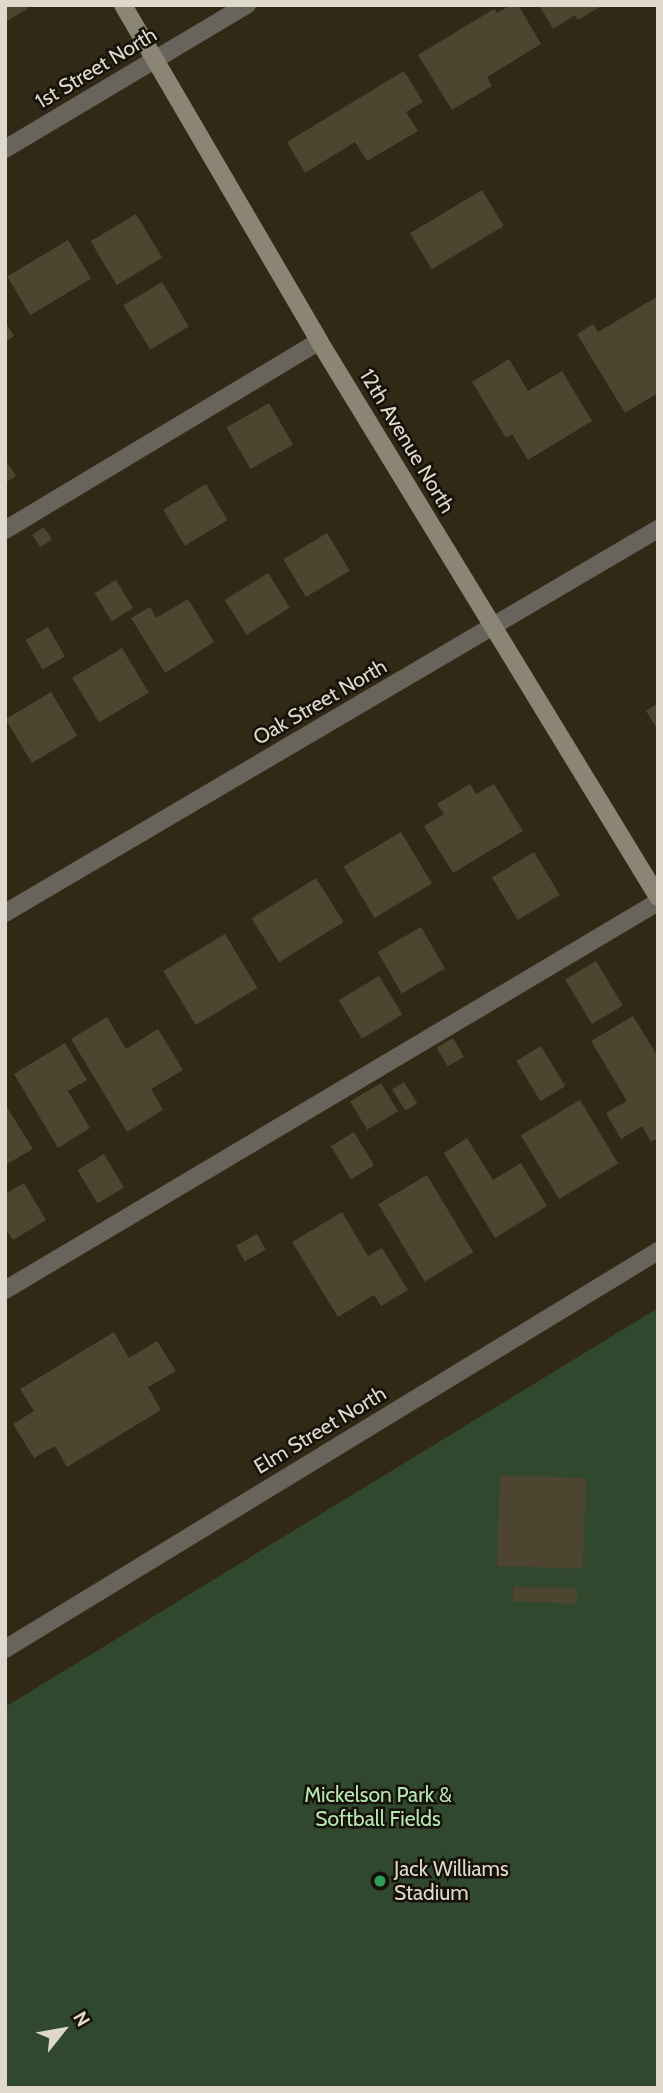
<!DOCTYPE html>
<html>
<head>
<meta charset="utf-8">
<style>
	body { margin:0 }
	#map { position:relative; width:663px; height:2093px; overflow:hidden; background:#312915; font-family:Cabin,sans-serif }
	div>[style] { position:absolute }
	.green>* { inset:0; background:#30492e }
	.building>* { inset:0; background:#4e4531; transform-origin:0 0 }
	.service>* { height:18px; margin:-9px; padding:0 9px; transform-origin:9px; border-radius:9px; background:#68645b }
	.minor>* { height:18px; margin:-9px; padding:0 9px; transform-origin:9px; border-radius:9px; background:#68645b }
	.secondary>* { height:18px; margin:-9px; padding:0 9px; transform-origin:9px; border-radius:9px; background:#8b8576 }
	.dots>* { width:19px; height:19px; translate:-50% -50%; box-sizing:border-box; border:4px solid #16120a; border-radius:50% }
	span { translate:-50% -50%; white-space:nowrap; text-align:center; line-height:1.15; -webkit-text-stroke:5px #16120a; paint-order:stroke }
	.street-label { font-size:21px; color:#dfd9cd }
	.park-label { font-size:21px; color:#b6e7b1 }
	.poi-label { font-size:21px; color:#dfd9cd }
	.left { translate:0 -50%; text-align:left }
	.frame { position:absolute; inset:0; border:7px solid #dfd9cd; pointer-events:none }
	.north { position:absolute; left:28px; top:1995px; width:70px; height:70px; -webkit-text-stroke:5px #16120a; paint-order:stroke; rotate:59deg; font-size:19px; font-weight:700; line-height:28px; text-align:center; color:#dfd9cd }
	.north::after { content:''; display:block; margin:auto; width:24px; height:32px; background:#dfd9cd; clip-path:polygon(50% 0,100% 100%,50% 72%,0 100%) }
</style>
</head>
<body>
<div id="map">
	<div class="green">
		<div style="clip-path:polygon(658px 1308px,658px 2088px,5px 2088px,5px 1707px)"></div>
	</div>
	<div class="building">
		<div style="clip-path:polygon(5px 5px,25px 5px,27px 9px,5px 22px)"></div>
		<div style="clip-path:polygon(511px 5px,518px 5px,541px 44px,487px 77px,492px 86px,452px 110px,418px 55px,494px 9px,497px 13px)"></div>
		<div style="clip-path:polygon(543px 5px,603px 5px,578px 20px,575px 15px,553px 29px,540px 7px)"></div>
		<div style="clip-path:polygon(404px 71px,423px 102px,406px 112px,418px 131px,367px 161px,355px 142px,305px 173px,287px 142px)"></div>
		<div style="left:482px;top:190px;width:42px;height:84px;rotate:59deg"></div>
		<div style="left:136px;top:214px;width:51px;height:53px;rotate:59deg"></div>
		<div style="left:68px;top:240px;width:45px;height:71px;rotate:59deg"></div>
		<div style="left:162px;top:282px;width:52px;height:45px;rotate:59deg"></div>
		<div style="clip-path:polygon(658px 296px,658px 393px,625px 413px,577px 334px,593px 324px,598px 332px)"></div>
		<div style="clip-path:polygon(5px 321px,14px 336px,5px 342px)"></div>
		<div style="clip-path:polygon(509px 359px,528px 391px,562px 371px,592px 421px,528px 460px,512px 434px,506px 438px,472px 382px)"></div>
		<div style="left:269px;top:403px;width:48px;height:49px;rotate:60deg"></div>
		<div style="clip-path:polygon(5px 459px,16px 476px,5px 483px)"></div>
		<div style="left:206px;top:484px;width:42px;height:50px;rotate:59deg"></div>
		<div style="left:44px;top:527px;width:15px;height:14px;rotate:58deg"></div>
		<div style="left:327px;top:533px;width:44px;height:51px;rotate:59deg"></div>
		<div style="left:268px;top:573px;width:41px;height:51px;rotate:58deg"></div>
		<div style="left:116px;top:580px;width:33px;height:25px;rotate:59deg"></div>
		<div style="clip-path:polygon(188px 599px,214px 642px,165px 673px,131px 618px,150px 607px,156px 618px)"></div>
		<div style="left:48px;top:627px;width:34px;height:26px;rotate:60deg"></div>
		<div style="left:122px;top:648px;width:52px;height:58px;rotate:59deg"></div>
		<div style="left:51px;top:692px;width:51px;height:53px;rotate:59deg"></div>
		<div style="clip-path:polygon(658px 703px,658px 730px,646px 711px)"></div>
		<div style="clip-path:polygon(470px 784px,476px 794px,494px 784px,523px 831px,453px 873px,424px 826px,444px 814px,437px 804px)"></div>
		<div style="left:401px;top:832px;width:60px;height:67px;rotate:59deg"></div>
		<div style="left:534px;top:852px;width:50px;height:49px;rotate:59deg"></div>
		<div style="left:316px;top:878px;width:52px;height:76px;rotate:58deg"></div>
		<div style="left:421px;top:927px;width:48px;height:50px;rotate:60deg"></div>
		<div style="left:225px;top:934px;width:63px;height:72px;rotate:59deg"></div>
		<div style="left:596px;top:961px;width:52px;height:36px;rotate:59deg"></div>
		<div style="left:379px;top:976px;width:45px;height:47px;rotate:59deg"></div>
		<div style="clip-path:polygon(633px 1016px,658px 1057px,658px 1138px,651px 1142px,642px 1126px,621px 1139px,606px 1113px,627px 1101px,591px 1041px)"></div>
		<div style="clip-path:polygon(107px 1017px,126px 1049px,158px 1029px,183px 1070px,151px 1089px,163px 1110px,127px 1132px,71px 1039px)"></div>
		<div style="left:453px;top:1038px;width:22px;height:19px;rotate:60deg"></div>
		<div style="clip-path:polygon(65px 1043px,87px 1080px,68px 1091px,90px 1128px,58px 1148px,14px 1074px)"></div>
		<div style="left:541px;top:1046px;width:47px;height:29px;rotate:59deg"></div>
		<div style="left:404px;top:1082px;width:25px;height:14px;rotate:58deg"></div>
		<div style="left:381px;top:1083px;width:33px;height:36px;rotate:59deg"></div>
		<div style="left:580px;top:1100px;width:74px;height:69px;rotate:59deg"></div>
		<div style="clip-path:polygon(5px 1104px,33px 1149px,5px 1165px)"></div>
		<div style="left:354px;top:1132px;width:39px;height:27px;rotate:59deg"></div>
		<div style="clip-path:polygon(467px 1138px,493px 1180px,521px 1163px,547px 1206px,495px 1238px,444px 1153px)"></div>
		<div style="left:104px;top:1154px;width:39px;height:31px;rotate:59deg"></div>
		<div style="left:427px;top:1175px;width:90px;height:57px;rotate:59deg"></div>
		<div style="clip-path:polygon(24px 1183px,46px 1220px,13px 1240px,5px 1228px,5px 1194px)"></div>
		<div style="clip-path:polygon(342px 1212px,368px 1256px,382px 1248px,408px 1290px,381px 1306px,374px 1295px,338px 1317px,292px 1242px)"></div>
		<div style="left:257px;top:1234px;width:18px;height:24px;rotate:61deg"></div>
		<div style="clip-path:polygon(114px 1332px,129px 1358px,157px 1341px,176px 1371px,148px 1387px,161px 1410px,67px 1467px,55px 1446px,34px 1458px,13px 1424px,34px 1411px,20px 1389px)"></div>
		<div style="left:500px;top:1475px;width:86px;height:91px;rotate:2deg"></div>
		<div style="clip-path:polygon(514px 1587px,577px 1588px,577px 1604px,512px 1601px)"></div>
	</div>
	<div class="service">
		<div style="left:5px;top:530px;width:366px;rotate:-31deg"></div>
		<div style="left:5px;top:1290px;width:760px;rotate:-30.72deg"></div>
	</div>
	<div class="minor">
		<div style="left:5px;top:149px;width:282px;rotate:-30.8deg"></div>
		<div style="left:5px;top:913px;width:758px;rotate:-30.46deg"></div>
		<div style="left:5px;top:1649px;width:765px;rotate:-31.36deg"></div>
	</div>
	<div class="secondary">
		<div style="left:123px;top:5px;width:389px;rotate:59.7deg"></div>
		<div style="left:319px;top:341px;width:651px;rotate:58.63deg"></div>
	</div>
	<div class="dots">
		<div style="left:380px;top:1881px;background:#2e9e5b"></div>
	</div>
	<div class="street-label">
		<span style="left:96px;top:68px;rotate:-31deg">1st Street North</span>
		<span style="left:407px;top:441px;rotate:59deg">12th Avenue North</span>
		<span style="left:320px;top:702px;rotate:-30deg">Oak Street North</span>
		<span style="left:320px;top:1430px;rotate:-31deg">Elm Street North</span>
	</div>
	<div class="park-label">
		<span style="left:378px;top:1807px">Mickelson Park &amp;<br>Softball Fields</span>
	</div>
	<div class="poi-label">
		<span class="left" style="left:394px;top:1881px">Jack Williams<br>Stadium</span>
	</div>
	<div class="frame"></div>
	<div class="north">N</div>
</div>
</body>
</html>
